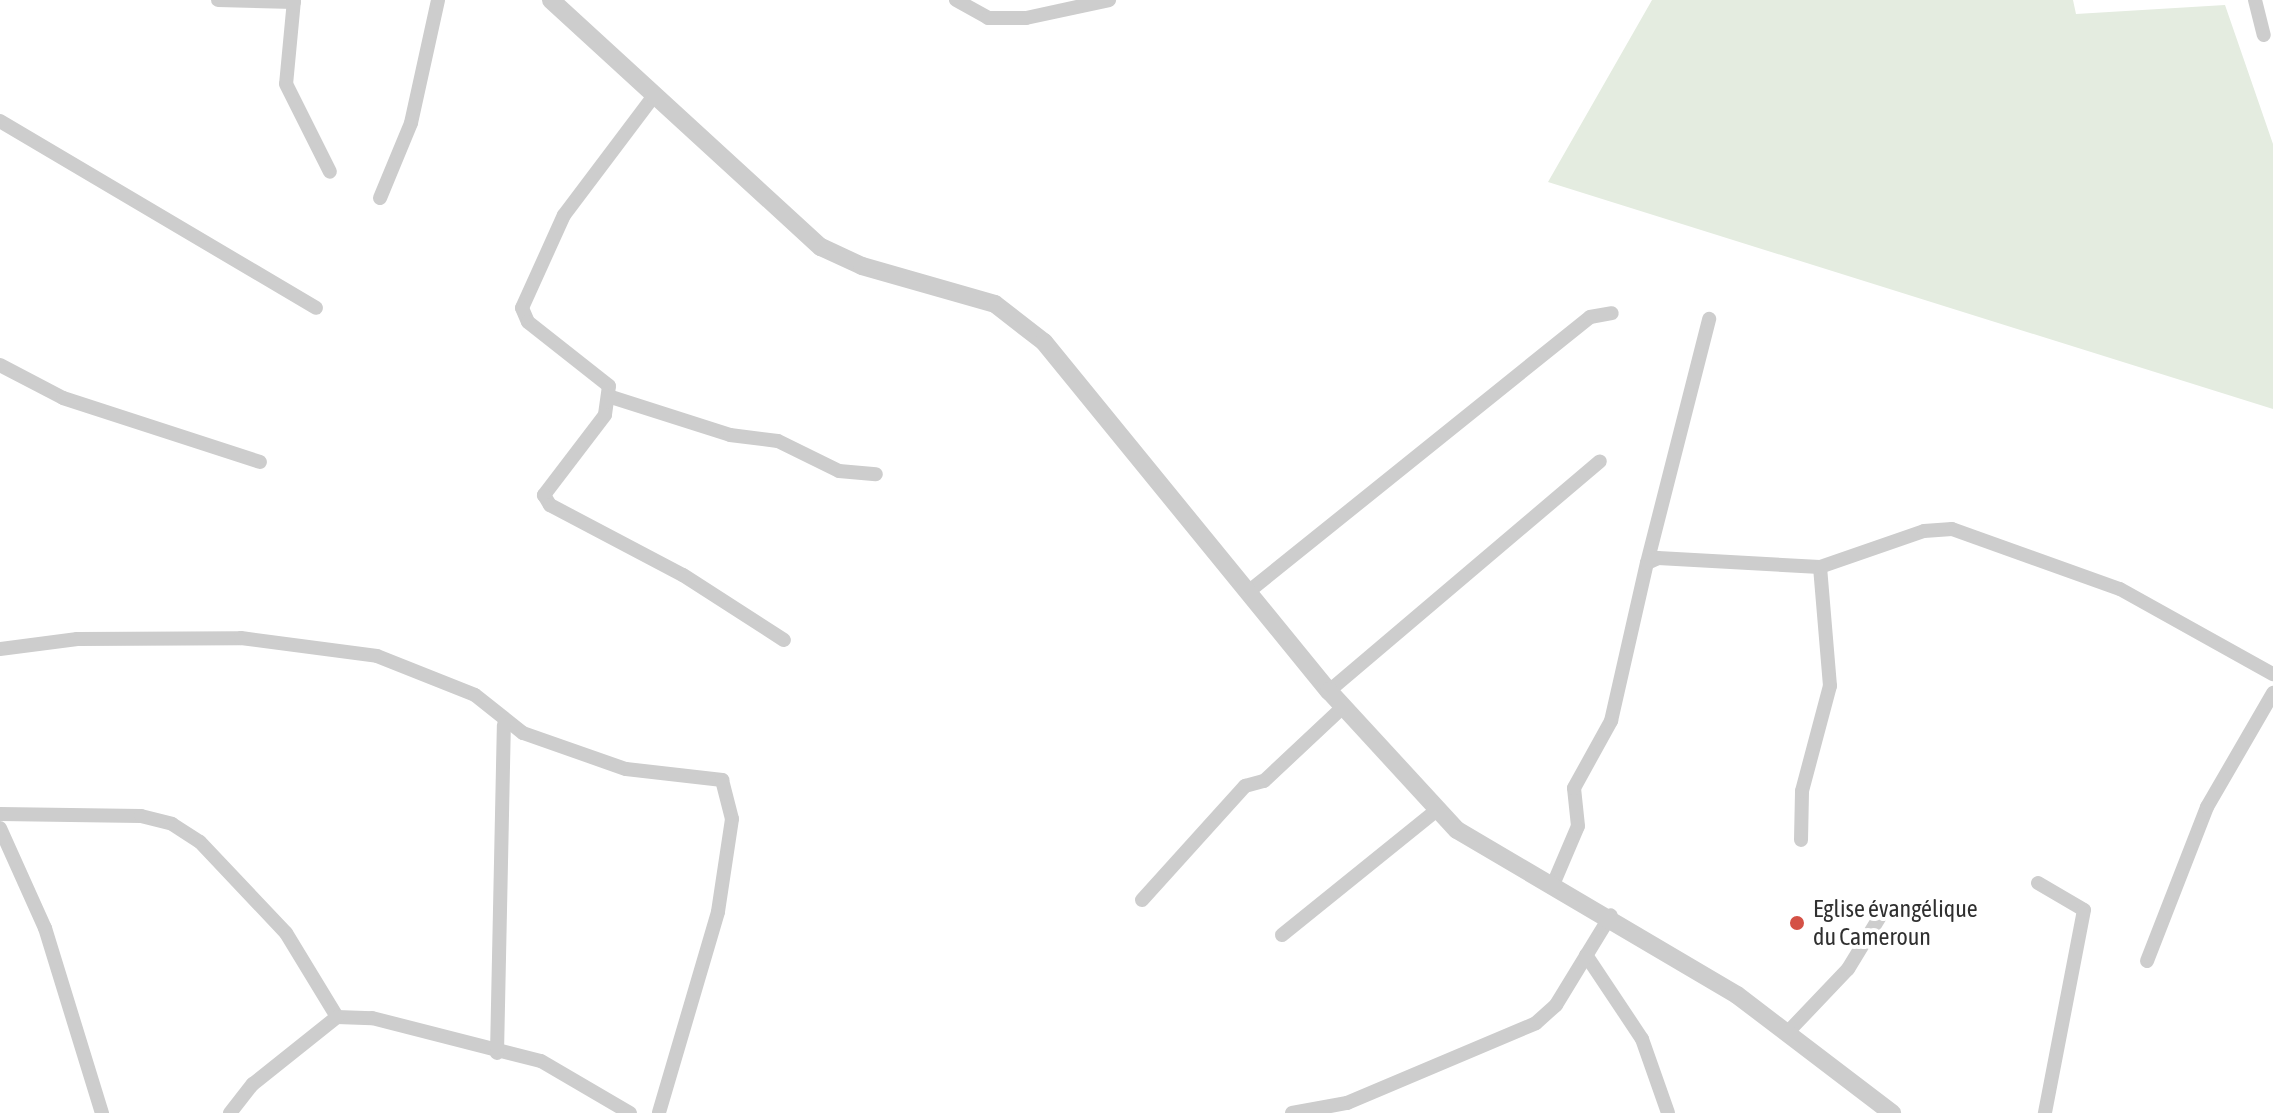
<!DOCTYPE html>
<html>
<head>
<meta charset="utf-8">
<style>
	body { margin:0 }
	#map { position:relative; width:2273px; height:1113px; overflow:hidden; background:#fff; font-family:"Asap Condensed",sans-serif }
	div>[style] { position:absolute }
	.green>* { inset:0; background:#e4ece0 }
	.minor>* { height:14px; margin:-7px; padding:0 7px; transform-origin:7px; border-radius:7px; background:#cdcdcd }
	.tertiary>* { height:18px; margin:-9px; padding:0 9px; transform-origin:9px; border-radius:9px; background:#cdcdcd }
	.dots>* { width:22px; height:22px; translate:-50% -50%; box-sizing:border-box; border:4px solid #fff; border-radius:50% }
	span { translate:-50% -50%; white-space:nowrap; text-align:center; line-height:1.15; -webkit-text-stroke:8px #fff; paint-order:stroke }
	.poi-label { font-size:24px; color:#303030 }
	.left { translate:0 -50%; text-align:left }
</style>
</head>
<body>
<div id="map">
	<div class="green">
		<div style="clip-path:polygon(1652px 0,2073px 0,2076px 14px,2225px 5px,2273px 144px,2273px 409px,1548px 182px)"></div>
	</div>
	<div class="minor">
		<div style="left:218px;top:0;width:76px;rotate:1.5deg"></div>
		<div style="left:294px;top:0;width:84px;rotate:95.4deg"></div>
		<div style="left:286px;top:84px;width:98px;rotate:63.4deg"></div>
		<div style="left:956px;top:0;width:37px;rotate:29deg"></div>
		<div style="left:988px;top:18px;width:38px"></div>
		<div style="left:1026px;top:18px;width:85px;rotate:-12.2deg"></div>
		<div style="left:2255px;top:0;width:36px;rotate:76deg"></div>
		<div style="left:653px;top:97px;width:148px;rotate:127deg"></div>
		<div style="left:564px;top:215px;width:102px;rotate:114.3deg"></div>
		<div style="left:522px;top:308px;width:15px;rotate:67deg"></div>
		<div style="left:528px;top:322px;width:103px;rotate:38.3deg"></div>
		<div style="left:609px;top:386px;width:29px;rotate:98deg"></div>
		<div style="left:605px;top:415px;width:101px;rotate:127.3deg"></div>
		<div style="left:544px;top:495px;width:12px;rotate:59deg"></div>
		<div style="left:550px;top:505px;width:150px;rotate:27.8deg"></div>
		<div style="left:683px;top:575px;width:120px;rotate:32.8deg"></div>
		<div style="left:0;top:121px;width:367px;rotate:30.6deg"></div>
		<div style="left:380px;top:198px;width:81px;rotate:-67.5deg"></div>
		<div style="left:411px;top:123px;width:126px;rotate:-77.6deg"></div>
		<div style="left:0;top:365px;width:71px;rotate:27.6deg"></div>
		<div style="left:63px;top:398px;width:207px;rotate:18deg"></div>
		<div style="left:608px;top:396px;width:128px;rotate:17.7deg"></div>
		<div style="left:730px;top:435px;width:48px;rotate:7.1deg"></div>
		<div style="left:778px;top:441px;width:68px;rotate:26.2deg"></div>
		<div style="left:839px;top:471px;width:37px;rotate:5deg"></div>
		<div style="left:1647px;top:563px;width:252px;rotate:-75.7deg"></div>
		<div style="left:1248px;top:592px;width:439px;rotate:-38.8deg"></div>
		<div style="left:1590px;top:317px;width:22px;rotate:-10deg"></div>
		<div style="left:0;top:649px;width:78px;rotate:-7.4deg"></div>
		<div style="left:77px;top:639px;width:164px;rotate:-0.3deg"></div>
		<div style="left:241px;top:638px;width:137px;rotate:7.5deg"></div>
		<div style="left:377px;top:656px;width:105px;rotate:21.7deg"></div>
		<div style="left:475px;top:695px;width:61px;rotate:38.4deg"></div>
		<div style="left:523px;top:733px;width:109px;rotate:19.3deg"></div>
		<div style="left:626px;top:769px;width:97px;rotate:6.5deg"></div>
		<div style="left:722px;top:780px;width:40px;rotate:75.6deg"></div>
		<div style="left:732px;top:819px;width:94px;rotate:98.6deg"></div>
		<div style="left:718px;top:912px;width:209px;rotate:106.4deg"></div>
		<div style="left:1329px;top:691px;width:355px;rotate:-40.3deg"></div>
		<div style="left:0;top:814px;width:141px;rotate:0.8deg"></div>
		<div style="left:141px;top:816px;width:32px;rotate:14deg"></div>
		<div style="left:172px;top:824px;width:33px;rotate:33deg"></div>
		<div style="left:200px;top:842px;width:125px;rotate:46.6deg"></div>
		<div style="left:286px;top:933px;width:98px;rotate:58.7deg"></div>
		<div style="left:337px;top:1017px;width:35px;rotate:2deg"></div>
		<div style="left:372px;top:1018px;width:174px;rotate:14.3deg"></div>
		<div style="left:541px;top:1061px;width:103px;rotate:30.3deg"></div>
		<div style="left:0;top:828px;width:110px;rotate:65.8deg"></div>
		<div style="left:45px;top:928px;width:194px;rotate:72.9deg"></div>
		<div style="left:1801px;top:840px;width:49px;rotate:-88.8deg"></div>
		<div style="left:1802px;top:791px;width:109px;rotate:-75.1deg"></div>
		<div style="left:1830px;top:686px;width:119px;rotate:-94.8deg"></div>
		<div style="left:2038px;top:883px;width:53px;rotate:30.4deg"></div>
		<div style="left:2084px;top:910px;width:207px;rotate:100.9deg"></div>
		<div style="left:1552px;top:887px;width:66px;rotate:-66.9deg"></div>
		<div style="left:1578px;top:826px;width:38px;rotate:-96deg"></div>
		<div style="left:1574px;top:788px;width:77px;rotate:-61.1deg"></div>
		<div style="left:1611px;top:721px;width:162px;rotate:-77.2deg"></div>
		<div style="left:1647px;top:563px;width:12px;rotate:-24deg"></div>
		<div style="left:1658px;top:558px;width:162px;rotate:3.2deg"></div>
		<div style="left:1820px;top:567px;width:110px;rotate:-19.1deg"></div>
		<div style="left:1924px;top:531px;width:28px;rotate:-4deg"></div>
		<div style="left:1952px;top:529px;width:178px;rotate:19.7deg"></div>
		<div style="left:2120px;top:589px;width:175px;rotate:29.1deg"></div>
		<div style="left:1142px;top:900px;width:154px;rotate:-47.9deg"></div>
		<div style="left:1245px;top:786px;width:20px;rotate:-15deg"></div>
		<div style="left:1264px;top:781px;width:108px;rotate:-43.1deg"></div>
		<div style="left:1282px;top:935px;width:201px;rotate:-38.9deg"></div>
		<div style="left:1586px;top:955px;width:101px;rotate:56.3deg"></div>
		<div style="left:1642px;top:1039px;width:78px;rotate:70.6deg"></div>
		<div style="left:2147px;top:961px;width:165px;rotate:-68.7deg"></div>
		<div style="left:2207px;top:807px;width:132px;rotate:-59.9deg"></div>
		<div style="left:1787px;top:1033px;width:88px;rotate:-46.4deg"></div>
		<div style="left:1848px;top:969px;width:63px;rotate:-58.6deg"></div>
		<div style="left:497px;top:1053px;width:328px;rotate:-88.8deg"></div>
		<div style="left:230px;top:1113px;width:37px;rotate:-52deg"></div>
		<div style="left:253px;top:1084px;width:107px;rotate:-38.6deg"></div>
		<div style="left:1292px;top:1113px;width:56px;rotate:-10.3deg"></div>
		<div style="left:1347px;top:1103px;width:205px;rotate:-22.9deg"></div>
		<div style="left:1536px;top:1023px;width:27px;rotate:-42deg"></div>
		<div style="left:1556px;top:1005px;width:105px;rotate:-58.6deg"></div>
	</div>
	<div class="tertiary">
		<div style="left:551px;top:0;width:366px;rotate:42.5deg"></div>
		<div style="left:821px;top:247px;width:45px;rotate:24.9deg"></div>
		<div style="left:862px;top:266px;width:138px;rotate:15.9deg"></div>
		<div style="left:995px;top:304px;width:62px;rotate:37.8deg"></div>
		<div style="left:1044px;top:342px;width:451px;rotate:50.8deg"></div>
		<div style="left:1329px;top:691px;width:189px;rotate:47.4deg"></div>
		<div style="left:1457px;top:830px;width:325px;rotate:30.5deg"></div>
		<div style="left:1737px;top:995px;width:195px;rotate:37.3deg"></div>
	</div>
	<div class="dots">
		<div style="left:1797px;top:923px;background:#d45146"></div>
	</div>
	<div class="poi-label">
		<span class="left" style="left:1813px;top:923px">Eglise évangélique<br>du Cameroun</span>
	</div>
</div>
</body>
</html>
